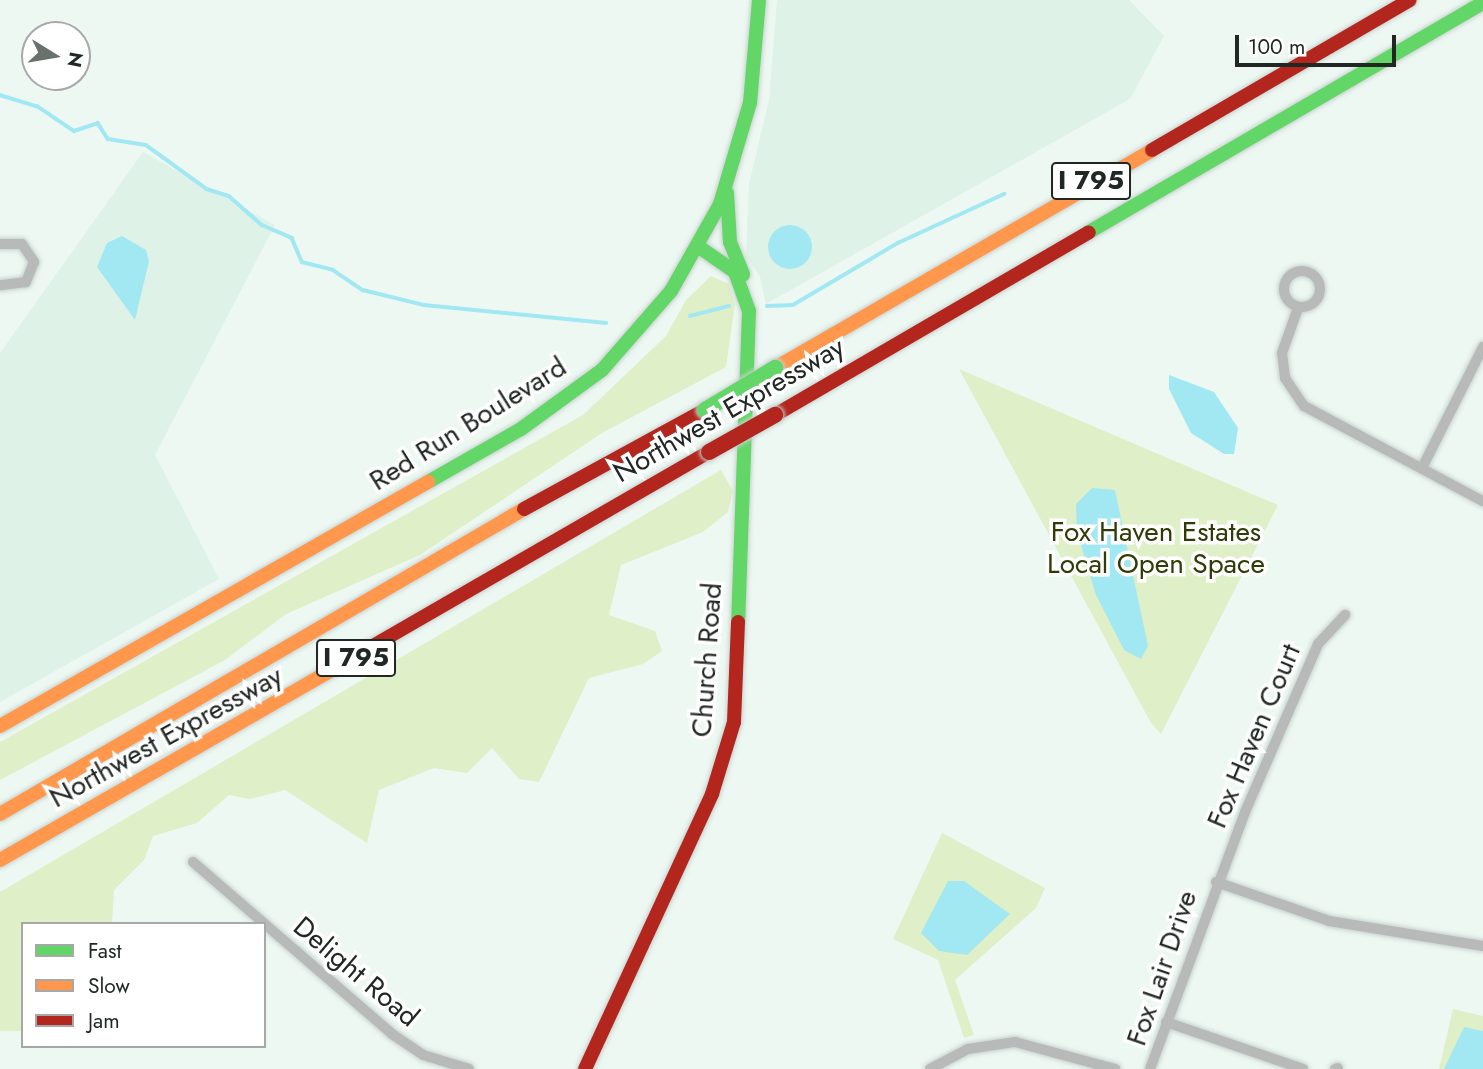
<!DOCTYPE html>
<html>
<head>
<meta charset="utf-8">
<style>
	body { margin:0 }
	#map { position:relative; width:1483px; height:1069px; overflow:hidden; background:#edf8f3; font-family:Jost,sans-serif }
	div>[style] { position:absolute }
	.built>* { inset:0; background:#def2e8 }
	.green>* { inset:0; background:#dfefc8 }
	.water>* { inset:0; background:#a1e8f2 }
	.round { border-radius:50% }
	.stream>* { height:3.5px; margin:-1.75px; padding:0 1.75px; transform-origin:1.75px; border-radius:1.75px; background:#a1e8f2 }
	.roads { filter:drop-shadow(0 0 2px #c9d2ce) drop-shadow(0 0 2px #c9d2ce) }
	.street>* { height:10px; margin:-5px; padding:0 5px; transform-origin:5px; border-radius:5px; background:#b7bab8 }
	.street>.ring { margin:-5px; padding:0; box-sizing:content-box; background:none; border:10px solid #b7bab8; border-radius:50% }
	.fast>* { height:14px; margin:-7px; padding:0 7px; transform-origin:7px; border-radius:7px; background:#63d668 }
	.slow>* { height:14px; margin:-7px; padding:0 7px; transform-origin:7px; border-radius:7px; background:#ff974d }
	.jam>* { height:14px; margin:-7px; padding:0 7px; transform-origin:7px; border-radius:7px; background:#b3261e }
	.bridges { filter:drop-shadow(0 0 2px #c9d2ce) drop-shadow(0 0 2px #c9d2ce) }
	.fast-bridge>* { height:16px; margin:-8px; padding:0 8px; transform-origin:8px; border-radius:8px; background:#63d668 }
	.jam-bridge>* { height:16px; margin:-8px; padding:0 8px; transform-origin:8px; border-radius:8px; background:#b3261e }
	span { translate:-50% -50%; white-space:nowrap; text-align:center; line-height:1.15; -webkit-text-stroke:7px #fff; paint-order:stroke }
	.shield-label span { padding:2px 5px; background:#fff; border:2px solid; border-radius:5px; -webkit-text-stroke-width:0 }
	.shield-label { font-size:26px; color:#212824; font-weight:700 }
	.street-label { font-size:28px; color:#212824 }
	.park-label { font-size:28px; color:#303b06 }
	.legend { position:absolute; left:21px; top:922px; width:245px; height:126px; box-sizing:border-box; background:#fff; border:2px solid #a6a9a7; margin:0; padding:9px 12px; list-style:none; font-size:21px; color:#212824 }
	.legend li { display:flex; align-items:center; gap:14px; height:35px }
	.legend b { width:35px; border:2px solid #a6a9a7 }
	.north { position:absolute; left:21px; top:21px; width:70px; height:70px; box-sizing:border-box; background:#fff; border:2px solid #a6a9a7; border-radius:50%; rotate:101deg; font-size:19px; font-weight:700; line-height:28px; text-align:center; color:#212824 }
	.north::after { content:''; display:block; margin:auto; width:24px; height:32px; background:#68716c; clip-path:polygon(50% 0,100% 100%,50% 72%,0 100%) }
	.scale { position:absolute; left:1235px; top:35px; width:161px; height:32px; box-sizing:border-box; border:4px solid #212824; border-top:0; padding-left:9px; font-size:21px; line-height:24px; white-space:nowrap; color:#212824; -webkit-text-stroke:5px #fff; paint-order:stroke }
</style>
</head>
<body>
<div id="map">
	<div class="built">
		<div style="clip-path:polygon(777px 0,1129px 0,1164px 36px,1130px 99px,766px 304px,760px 277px,746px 256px,749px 184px,769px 100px)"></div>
		<div style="clip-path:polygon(143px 152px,275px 225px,155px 455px,219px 579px,0 702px,0 353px)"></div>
	</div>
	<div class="green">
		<div style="clip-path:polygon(711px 276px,729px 284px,735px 304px,726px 367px,602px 433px,420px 555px,286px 614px,225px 660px,0 780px,0 742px,583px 415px,666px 336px,686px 300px)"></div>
		<div style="clip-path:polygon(959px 369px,1278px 505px,1161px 734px,1151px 723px)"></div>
		<div style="clip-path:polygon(721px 470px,733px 491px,728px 512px,703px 532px,621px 565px,609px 615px,655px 631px,662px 651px,643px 664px,589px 678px,539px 782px,519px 779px,492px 748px,467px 773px,434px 768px,379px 790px,367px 843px,285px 790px,250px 799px,229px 795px,197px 823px,153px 836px,144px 860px,114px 890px,112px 924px,23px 924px,23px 1031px,0 1031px,0 892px)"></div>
		<div style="clip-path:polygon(942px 833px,1045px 888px,1036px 908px,955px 980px,974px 1035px,964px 1038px,938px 960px,893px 939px)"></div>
		<div style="clip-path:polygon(1453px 1009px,1483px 1016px,1483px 1069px,1439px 1069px)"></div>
	</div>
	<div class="water">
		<div class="round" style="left:768px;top:225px;width:44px;height:44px"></div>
		<div style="clip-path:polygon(122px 236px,146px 250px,149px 261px,135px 320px,97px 267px,107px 243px)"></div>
		<div style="clip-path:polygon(1169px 375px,1214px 392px,1238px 428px,1234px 454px,1224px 454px,1191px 433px,1169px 389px)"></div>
		<div style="clip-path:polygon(1092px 488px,1115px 490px,1148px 646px,1141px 659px,1124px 650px,1096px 595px,1077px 532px,1076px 504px)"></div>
		<div style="clip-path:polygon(948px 881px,964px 881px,1010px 914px,967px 955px,939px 951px,921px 933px)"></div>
		<div style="clip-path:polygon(1464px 1027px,1483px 1031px,1483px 1069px,1444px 1069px)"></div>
	</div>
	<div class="stream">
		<div style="left:0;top:95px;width:39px;rotate:17deg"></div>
		<div style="left:37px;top:106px;width:45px;rotate:34deg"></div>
		<div style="left:74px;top:131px;width:25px;rotate:-18deg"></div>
		<div style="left:98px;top:123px;width:19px;rotate:58deg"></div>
		<div style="left:108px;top:139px;width:38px;rotate:9deg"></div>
		<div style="left:146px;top:145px;width:75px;rotate:35.8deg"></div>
		<div style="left:207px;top:189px;width:23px;rotate:18deg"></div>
		<div style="left:229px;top:196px;width:44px;rotate:41.3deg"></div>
		<div style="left:262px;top:225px;width:33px;rotate:23deg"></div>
		<div style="left:292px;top:238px;width:26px;rotate:67deg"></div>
		<div style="left:302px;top:262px;width:32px;rotate:14deg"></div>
		<div style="left:333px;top:270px;width:36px;rotate:34deg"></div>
		<div style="left:363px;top:290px;width:63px;rotate:13.8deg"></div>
		<div style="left:424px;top:305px;width:183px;rotate:5.6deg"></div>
		<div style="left:767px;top:306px;width:26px;rotate:-2deg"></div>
		<div style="left:793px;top:305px;width:122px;rotate:-30.6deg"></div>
		<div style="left:898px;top:243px;width:117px;rotate:-24.8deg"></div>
		<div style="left:690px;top:316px;width:40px;rotate:-14.4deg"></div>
	</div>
	<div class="roads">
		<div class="street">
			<div style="left:0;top:244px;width:22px"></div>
			<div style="left:22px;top:244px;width:22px;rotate:56deg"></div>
			<div style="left:34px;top:262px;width:22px;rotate:112deg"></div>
			<div style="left:26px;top:282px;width:26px;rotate:173deg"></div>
			<div class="ring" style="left:1284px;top:271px;width:26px;height:26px"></div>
			<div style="left:1298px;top:308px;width:48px;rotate:109.6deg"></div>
			<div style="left:1282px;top:353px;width:25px;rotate:83deg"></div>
			<div style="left:1285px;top:378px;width:34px;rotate:56deg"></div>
			<div style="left:1304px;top:406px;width:203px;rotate:28deg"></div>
			<div style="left:1422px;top:468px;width:136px;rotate:-63.2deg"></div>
			<div style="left:193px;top:862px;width:263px;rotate:40.8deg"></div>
			<div style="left:392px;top:1034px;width:37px;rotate:34deg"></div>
			<div style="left:423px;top:1055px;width:48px;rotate:16.9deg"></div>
			<div style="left:1216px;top:882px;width:120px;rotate:19deg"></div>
			<div style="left:1329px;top:921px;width:156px;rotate:9.2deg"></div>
			<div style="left:1166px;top:1022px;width:145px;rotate:18.9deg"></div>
			<div style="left:930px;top:1069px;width:43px;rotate:-27.8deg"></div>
			<div style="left:968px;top:1049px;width:48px;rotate:-8.5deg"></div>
			<div style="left:1015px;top:1042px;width:104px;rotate:15.1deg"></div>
			<div style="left:1150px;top:1069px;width:274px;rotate:-69.7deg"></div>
			<div style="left:1245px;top:812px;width:183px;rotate:-66.5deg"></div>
			<div style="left:1318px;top:644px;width:40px;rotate:-47deg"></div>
			<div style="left:1335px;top:1069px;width:3px;rotate:-18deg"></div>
		</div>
		<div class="fast">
			<div style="left:727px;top:193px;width:49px;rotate:86.5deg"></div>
			<div style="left:730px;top:242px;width:35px;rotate:68deg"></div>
			<div style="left:1089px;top:232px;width:456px;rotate:-30.2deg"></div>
			<div style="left:699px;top:247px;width:44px;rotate:34.8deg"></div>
			<div style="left:735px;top:272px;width:41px;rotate:70.3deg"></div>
			<div style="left:749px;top:311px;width:311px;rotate:92deg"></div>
			<div style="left:428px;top:482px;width:107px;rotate:-29.7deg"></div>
			<div style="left:521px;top:429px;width:100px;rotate:-36.1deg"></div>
			<div style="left:602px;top:370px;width:105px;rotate:-48.9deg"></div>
			<div style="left:671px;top:291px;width:100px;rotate:-60.6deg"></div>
			<div style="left:720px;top:204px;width:105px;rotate:-73.5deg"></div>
			<div style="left:750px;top:103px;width:103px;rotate:-85deg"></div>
		</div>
		<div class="slow">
			<div style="left:775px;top:368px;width:435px;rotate:-30deg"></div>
			<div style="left:0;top:726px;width:493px;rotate:-29.7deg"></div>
			<div style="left:0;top:814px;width:606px;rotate:-30.2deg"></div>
			<div style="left:0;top:860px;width:384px;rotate:-29.8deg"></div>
		</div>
		<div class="jam">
			<div style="left:1152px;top:150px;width:298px;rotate:-30.2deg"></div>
			<div style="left:775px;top:415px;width:363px;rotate:-30.2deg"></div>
			<div style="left:524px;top:509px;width:206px;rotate:-28.7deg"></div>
			<div style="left:333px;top:669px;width:434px;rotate:-30deg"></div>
			<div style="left:585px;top:1069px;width:303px;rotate:-65.2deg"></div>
			<div style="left:712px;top:794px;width:75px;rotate:-73deg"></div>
			<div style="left:734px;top:722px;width:100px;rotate:-87.7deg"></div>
		</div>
	</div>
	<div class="bridges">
		<div class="fast-bridge">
			<div style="left:705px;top:410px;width:82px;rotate:-31deg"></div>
		</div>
		<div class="jam-bridge">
			<div style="left:709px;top:452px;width:76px;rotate:-29.3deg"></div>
		</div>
	</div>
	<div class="shield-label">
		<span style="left:1091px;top:181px">I 795</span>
		<span style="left:356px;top:658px">I 795</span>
	</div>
	<div class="street-label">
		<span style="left:729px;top:410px;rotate:-30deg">Northwest Expressway</span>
		<span style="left:468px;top:424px;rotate:-32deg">Red Run Boulevard</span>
		<span style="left:707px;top:660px;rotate:-86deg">Church Road</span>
		<span style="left:1254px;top:736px;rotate:-67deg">Fox Haven Court</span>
		<span style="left:166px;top:737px;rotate:-29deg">Northwest Expressway</span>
		<span style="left:1162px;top:968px;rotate:-71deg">Fox Lair Drive</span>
		<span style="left:356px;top:972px;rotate:40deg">Delight Road</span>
	</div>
	<div class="park-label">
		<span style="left:1156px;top:548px">Fox Haven Estates<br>Local Open Space</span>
	</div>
	<ul class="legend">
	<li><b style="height:9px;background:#63d668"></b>Fast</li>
	<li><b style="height:9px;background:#ff974d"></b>Slow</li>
	<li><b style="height:9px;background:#b3261e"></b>Jam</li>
	</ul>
	<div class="north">N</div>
	<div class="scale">100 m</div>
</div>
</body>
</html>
